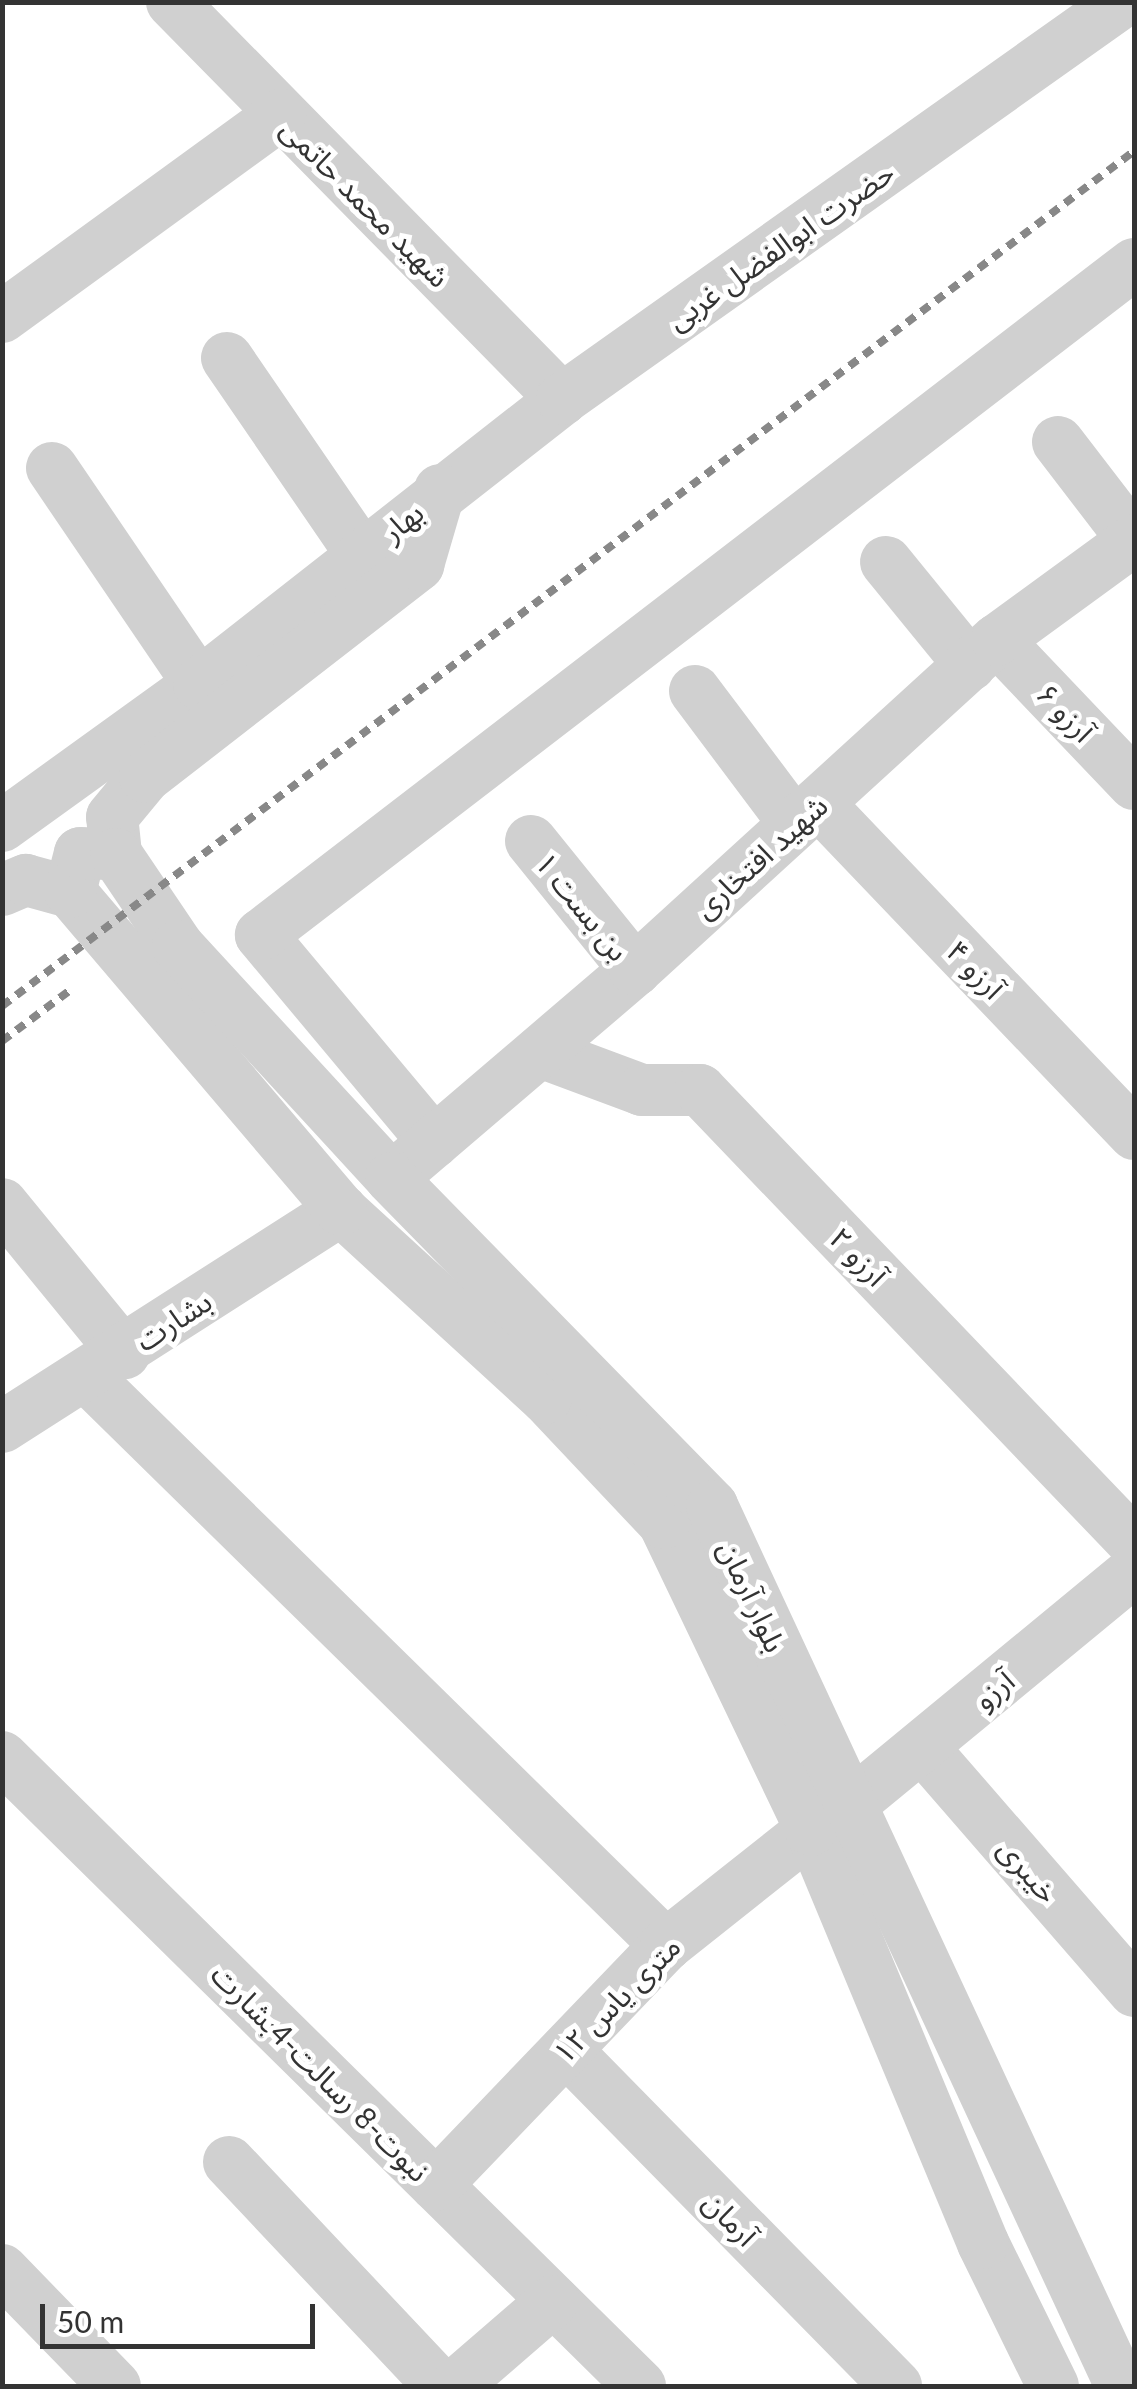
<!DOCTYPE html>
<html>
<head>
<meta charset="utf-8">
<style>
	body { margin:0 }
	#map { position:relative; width:1137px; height:2389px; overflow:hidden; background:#fff; font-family:Lato,"Noto Sans Arabic",sans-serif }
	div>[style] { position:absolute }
	.minor>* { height:52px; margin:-26px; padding:0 26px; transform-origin:26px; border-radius:26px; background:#d0d0d0 }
	.rail>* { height:8px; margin-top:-4px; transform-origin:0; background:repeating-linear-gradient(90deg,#888 0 10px,transparent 0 18px) }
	span { translate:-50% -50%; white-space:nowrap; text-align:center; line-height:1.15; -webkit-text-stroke:10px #fff; paint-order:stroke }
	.street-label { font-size:30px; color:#333 }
	.frame { position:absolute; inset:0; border:5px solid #333; pointer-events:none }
	.scale { position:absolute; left:40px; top:2304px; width:275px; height:45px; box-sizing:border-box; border:5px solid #333; border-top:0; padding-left:12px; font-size:30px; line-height:35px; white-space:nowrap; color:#333; -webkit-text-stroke:8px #fff; paint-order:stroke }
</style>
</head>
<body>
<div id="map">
	<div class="minor">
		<div style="left:172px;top:2px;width:557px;rotate:45.51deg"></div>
		<div style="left:2px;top:317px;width:344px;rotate:-36deg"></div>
		<div style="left:227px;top:358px;width:237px;rotate:55.6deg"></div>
		<div style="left:1058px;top:442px;width:125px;rotate:52.5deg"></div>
		<div style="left:52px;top:468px;width:261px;rotate:55.8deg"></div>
		<div style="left:886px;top:562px;width:133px;rotate:50.8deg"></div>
		<div style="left:997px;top:640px;width:199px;rotate:46.4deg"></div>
		<div style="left:695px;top:691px;width:166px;rotate:53.1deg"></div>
		<div style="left:818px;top:803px;width:458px;rotate:46.3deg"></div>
		<div style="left:2px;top:826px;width:243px;rotate:-35.8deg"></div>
		<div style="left:199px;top:684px;width:462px;rotate:-38.1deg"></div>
		<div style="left:562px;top:399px;width:686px;rotate:-35.33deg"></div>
		<div style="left:531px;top:841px;width:166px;rotate:51.1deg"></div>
		<div style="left:116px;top:854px;width:37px;rotate:-96deg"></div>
		<div style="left:112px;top:817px;width:52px;rotate:-50.5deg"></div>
		<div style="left:145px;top:777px;width:346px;rotate:-37.8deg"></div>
		<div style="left:418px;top:565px;width:78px;rotate:-73.7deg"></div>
		<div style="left:2px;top:890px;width:26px;rotate:-23deg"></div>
		<div style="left:26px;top:880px;width:46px;rotate:15.3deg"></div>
		<div style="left:540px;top:1052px;width:109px;rotate:20.4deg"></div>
		<div style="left:642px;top:1090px;width:58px"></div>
		<div style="left:700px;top:1090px;width:627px;rotate:46.23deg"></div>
		<div style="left:434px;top:1142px;width:270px;rotate:-129.9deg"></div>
		<div style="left:261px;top:935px;width:1101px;rotate:-37.55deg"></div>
		<div style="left:408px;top:1164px;width:299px;rotate:-40.5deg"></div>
		<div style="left:635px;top:970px;width:490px;rotate:-42.4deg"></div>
		<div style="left:997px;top:640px;width:170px;rotate:-36.1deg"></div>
		<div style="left:2px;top:1204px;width:193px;rotate:50.7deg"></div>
		<div style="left:86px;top:1376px;width:813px;rotate:44.45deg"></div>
		<div style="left:2px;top:1427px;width:403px;rotate:-32.6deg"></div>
		<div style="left:923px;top:1748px;width:322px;rotate:49deg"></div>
		<div style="left:2px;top:1757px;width:896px;rotate:44.59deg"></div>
		<div style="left:849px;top:1806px;width:369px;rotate:-39.5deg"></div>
		<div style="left:566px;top:2050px;width:471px;rotate:45.5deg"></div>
		<div style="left:229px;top:2162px;width:308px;rotate:46.7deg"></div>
		<div style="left:436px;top:2185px;width:332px;rotate:-46.2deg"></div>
		<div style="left:666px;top:1945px;width:185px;rotate:-38.4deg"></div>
		<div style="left:2px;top:2270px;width:162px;rotate:45.8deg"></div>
		<div style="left:455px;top:2386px;width:130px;rotate:-40.9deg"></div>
		<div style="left:1053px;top:2386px;width:159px;rotate:-116.1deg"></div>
		<div style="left:983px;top:2243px;width:447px;rotate:-112.6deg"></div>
		<div style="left:811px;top:1830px;width:340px;rotate:-115.6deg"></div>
		<div style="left:664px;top:1523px;width:172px;rotate:-133.3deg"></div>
		<div style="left:546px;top:1398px;width:278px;rotate:-137.5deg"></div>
		<div style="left:341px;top:1210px;width:418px;rotate:-130.4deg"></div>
		<div style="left:70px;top:892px;width:40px;rotate:-75.6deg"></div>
		<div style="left:80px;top:853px;width:36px;rotate:2deg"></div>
		<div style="left:116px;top:854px;width:111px;rotate:56deg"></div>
		<div style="left:178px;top:946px;width:315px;rotate:47.4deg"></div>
		<div style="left:391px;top:1178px;width:459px;rotate:45.6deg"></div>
		<div style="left:712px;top:1506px;width:970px;rotate:65.07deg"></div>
	</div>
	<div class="rail">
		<div style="left:2px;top:1006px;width:1419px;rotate:-37.06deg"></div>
		<div style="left:2px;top:1041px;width:89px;rotate:-36.7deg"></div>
	</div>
	<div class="street-label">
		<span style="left:366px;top:202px;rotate:45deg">شهید محمد حاتمی</span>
		<span style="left:780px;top:245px;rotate:-35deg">حضرت ابوالفضل غربی</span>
		<span style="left:402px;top:521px;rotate:-39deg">بهار</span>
		<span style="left:1066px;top:712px;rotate:46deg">آرزو ۶</span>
		<span style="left:760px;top:856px;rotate:-42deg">شهید افتخاری</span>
		<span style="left:583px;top:906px;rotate:51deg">بن بست ۱</span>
		<span style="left:976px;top:969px;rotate:46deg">آرزو ۴</span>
		<span style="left:859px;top:1256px;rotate:46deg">آرزو ۲</span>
		<span style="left:173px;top:1320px;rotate:-33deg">بشارت</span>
		<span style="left:753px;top:1596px;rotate:65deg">بلوار آرمان</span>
		<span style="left:993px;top:1689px;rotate:-40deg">آرزو</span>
		<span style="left:1029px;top:1870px;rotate:49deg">خیبری</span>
		<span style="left:616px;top:1999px;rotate:-45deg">۱۲ متری یاس</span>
		<span style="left:321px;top:2072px;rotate:45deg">نبوت-8 رسالت-4بشارت</span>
		<span style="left:731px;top:2218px;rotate:46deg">آرمان</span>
	</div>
	<div class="frame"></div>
	<div class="scale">50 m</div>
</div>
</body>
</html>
